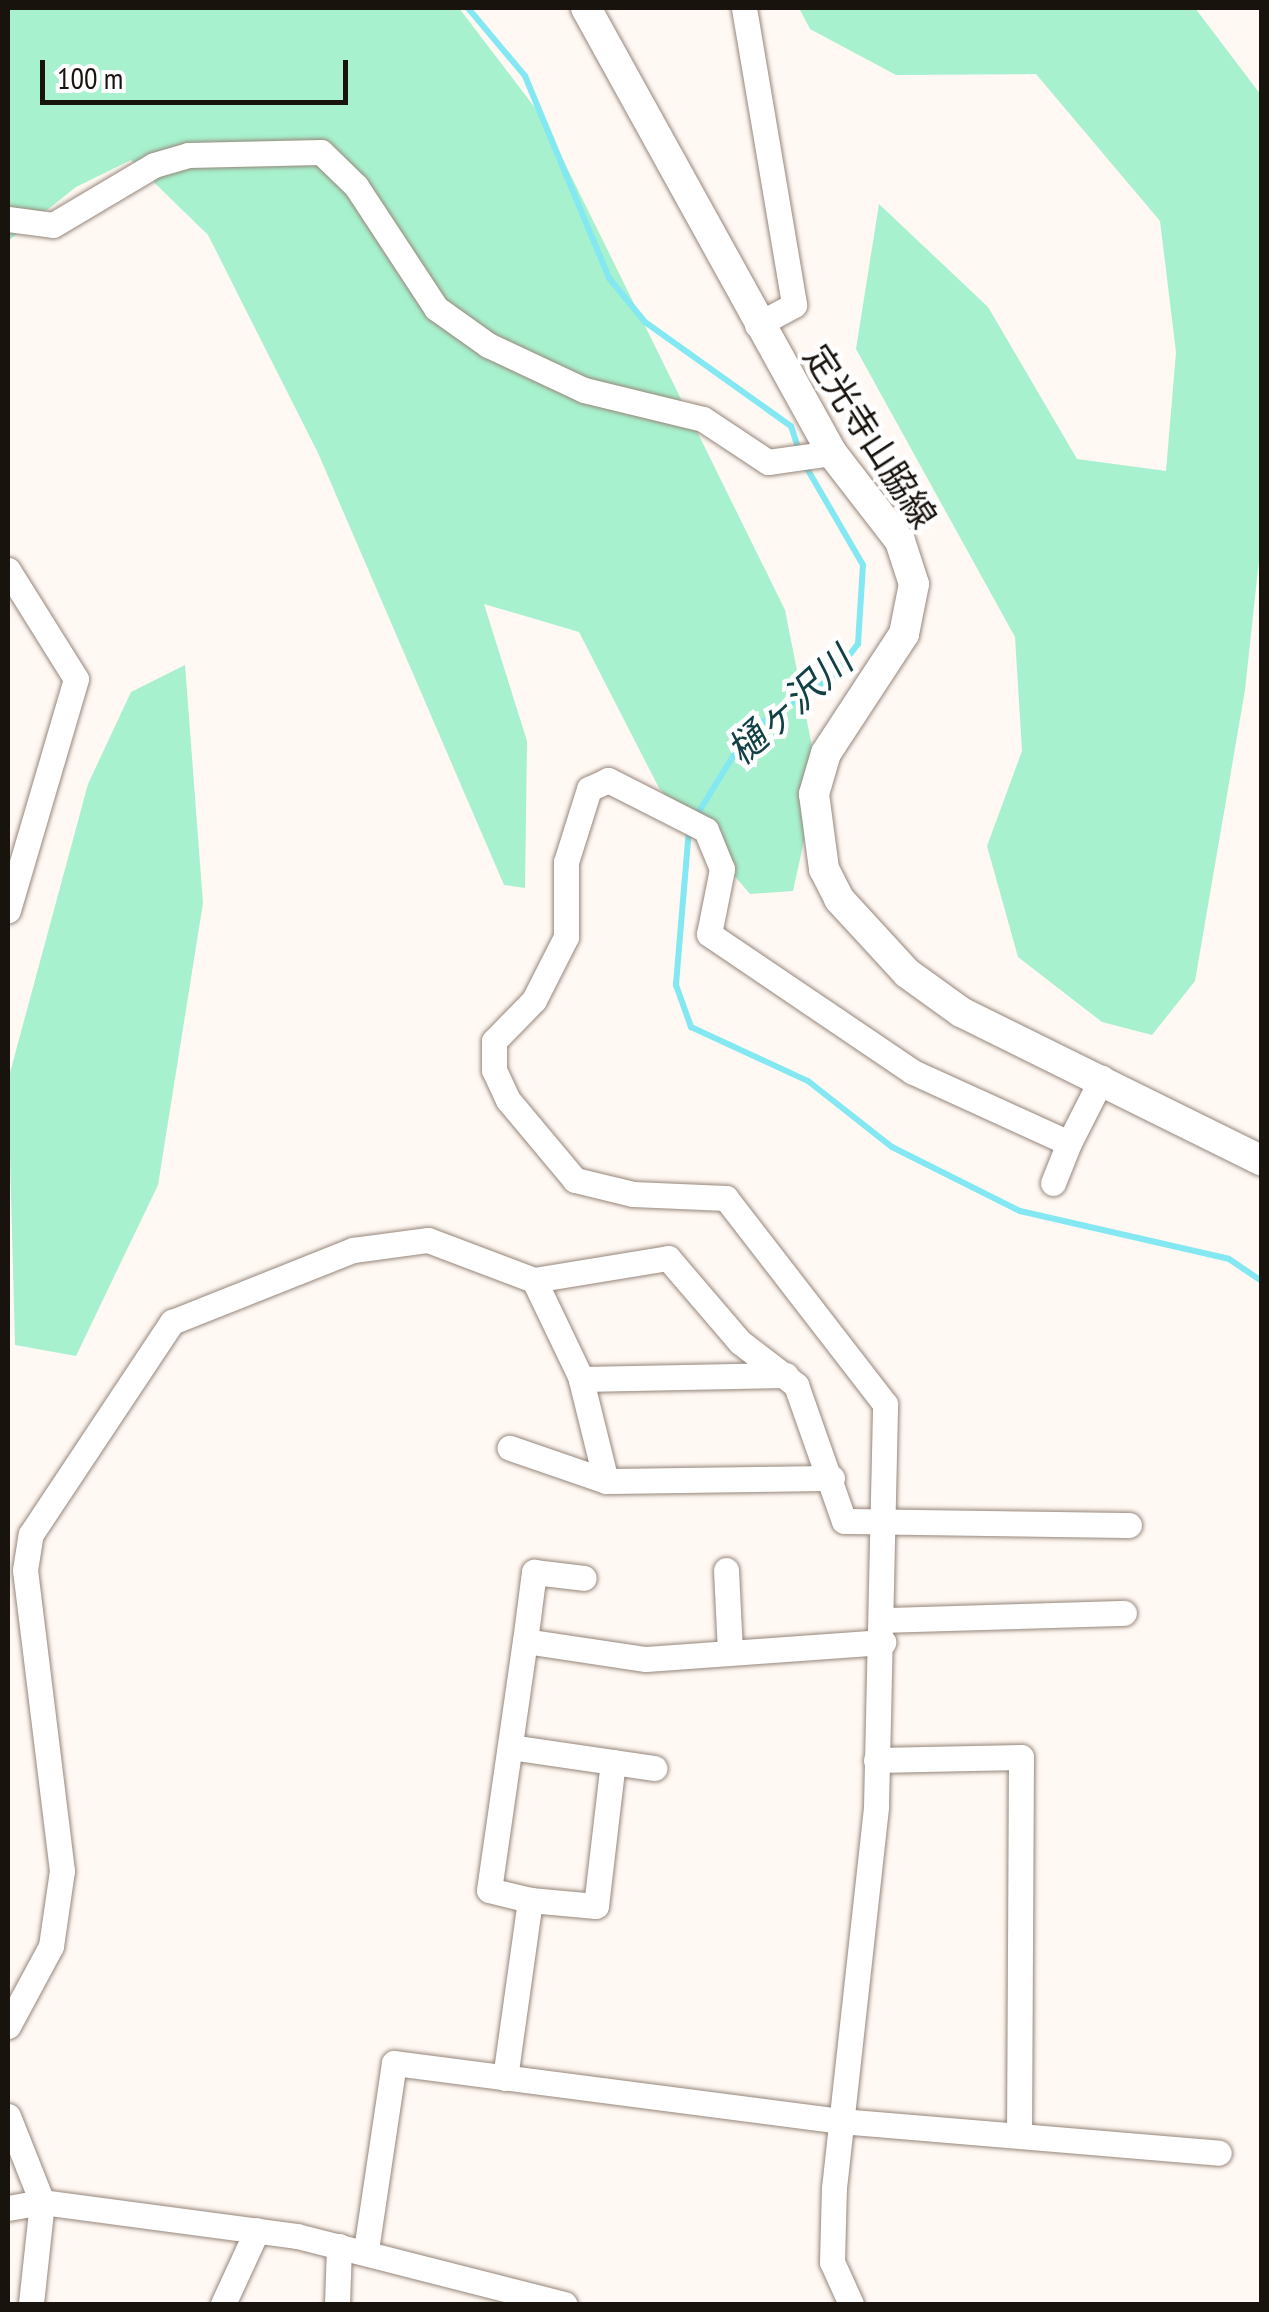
<!DOCTYPE html>
<html>
<head>
<meta charset="utf-8">
<style>
	body { margin:0 }
	#map { position:relative; width:1269px; height:2312px; overflow:hidden; background:#fff8f3; font-family:"PT Sans Narrow","Noto Sans JP",sans-serif }
	div>[style] { position:absolute }
	.green>* { inset:0; background:#a7f1ce }
	.stream>* { height:6px; margin:-3px; padding:0 3px; transform-origin:3px; border-radius:3px; background:#83e8f1 }
	.roads { filter:drop-shadow(0 0 2px #96867a) drop-shadow(0 0 2px #96867a) }
	.minor>* { height:25px; margin:-12.5px; padding:0 12.5px; transform-origin:12.5px; border-radius:12.5px; background:#fff }
	.major>* { height:30px; margin:-15px; padding:0 15px; transform-origin:15px; border-radius:15px; background:#fff }
	span { translate:-50% -50%; white-space:nowrap; text-align:center; line-height:1.15; -webkit-text-stroke:9px #fff; paint-order:stroke }
	.street-label { font-size:35px; color:#19130e }
	.water-label { font-size:38px; color:#114145; font-style:italic }
	.frame { position:absolute; inset:0; border:10px solid #19130e; pointer-events:none }
	.scale { position:absolute; left:40px; top:60px; width:308px; height:45px; box-sizing:border-box; border:5px solid #19130e; border-top:0; padding-left:12px; font-size:30px; line-height:35px; white-space:nowrap; color:#19130e; -webkit-text-stroke:8px #fff; paint-order:stroke }
</style>
</head>
<body>
<div id="map">
	<div class="green">
		<div style="clip-path:polygon(8px 8px,459px 8px,542px 117px,785px 610px,818px 777px,793px 891px,750px 894px,659px 788px,579px 632px,484px 604px,527px 741px,525px 888px,504px 885px,318px 453px,208px 235px,131px 160px,76px 187px,8px 241px)"></div>
		<div style="clip-path:polygon(799px 8px,1195px 8px,1261px 95px,1262px 532px,1245px 690px,1195px 981px,1152px 1035px,1102px 1022px,1018px 957px,987px 846px,1022px 751px,1015px 637px,856px 349px,879px 204px,988px 307px,1077px 459px,1166px 471px,1176px 352px,1160px 221px,1036px 74px,896px 75px,810px 29px)"></div>
		<div style="clip-path:polygon(185px 665px,203px 903px,158px 1185px,76px 1356px,15px 1345px,8px 1080px,88px 784px,131px 692px)"></div>
	</div>
	<div class="stream">
		<div style="left:468px;top:8px;width:89px;rotate:50deg"></div>
		<div style="left:525px;top:76px;width:219px;rotate:67.4deg"></div>
		<div style="left:609px;top:278px;width:57px;rotate:50.7deg"></div>
		<div style="left:645px;top:322px;width:179px;rotate:35.5deg"></div>
		<div style="left:791px;top:426px;width:28px;rotate:72deg"></div>
		<div style="left:695px;top:818px;width:101px;rotate:-58.4deg"></div>
		<div style="left:748px;top:732px;width:102px;rotate:-33.4deg"></div>
		<div style="left:833px;top:676px;width:41px;rotate:-52deg"></div>
		<div style="left:858px;top:644px;width:79px;rotate:-86.4deg"></div>
		<div style="left:863px;top:565px;width:116px;rotate:-120.1deg"></div>
		<div style="left:689px;top:829px;width:157px;rotate:94.8deg"></div>
		<div style="left:676px;top:985px;width:45px;rotate:70.3deg"></div>
		<div style="left:691px;top:1027px;width:129px;rotate:24.8deg"></div>
		<div style="left:808px;top:1081px;width:107px;rotate:38.2deg"></div>
		<div style="left:892px;top:1147px;width:143px;rotate:26.6deg"></div>
		<div style="left:1020px;top:1211px;width:214px;rotate:12.9deg"></div>
		<div style="left:1229px;top:1259px;width:40px;rotate:34deg"></div>
	</div>
	<div class="roads">
		<div class="minor">
			<div style="left:744px;top:8px;width:301px;rotate:80.4deg"></div>
			<div style="left:794px;top:305px;width:42px;rotate:151.6deg"></div>
			<div style="left:8px;top:219px;width:45px;rotate:7.6deg"></div>
			<div style="left:53px;top:225px;width:117px;rotate:-30.7deg"></div>
			<div style="left:154px;top:165px;width:35px;rotate:-16deg"></div>
			<div style="left:188px;top:155px;width:133px;rotate:-1.3deg"></div>
			<div style="left:321px;top:152px;width:49px;rotate:44.2deg"></div>
			<div style="left:356px;top:186px;width:146px;rotate:56.7deg"></div>
			<div style="left:436px;top:308px;width:64px;rotate:35.4deg"></div>
			<div style="left:488px;top:345px;width:106px;rotate:25.1deg"></div>
			<div style="left:584px;top:390px;width:122px;rotate:13.7deg"></div>
			<div style="left:703px;top:419px;width:78px;rotate:33.5deg"></div>
			<div style="left:768px;top:462px;width:65px;rotate:-8deg"></div>
			<div style="left:8px;top:570px;width:128px;rotate:58deg"></div>
			<div style="left:76px;top:679px;width:241px;rotate:106.4deg"></div>
			<div style="left:1053px;top:1183px;width:43px;rotate:-68.2deg"></div>
			<div style="left:534px;top:1280px;width:136px;rotate:-9.3deg"></div>
			<div style="left:668px;top:1258px;width:111px;rotate:49.4deg"></div>
			<div style="left:740px;top:1342px;width:71px;rotate:37.5deg"></div>
			<div style="left:796px;top:1385px;width:144px;rotate:70.6deg"></div>
			<div style="left:844px;top:1521px;width:285px;rotate:0.8deg"></div>
			<div style="left:581px;top:1379px;width:205px;rotate:-1.1deg"></div>
			<div style="left:606px;top:1481px;width:226px;rotate:-0.8deg"></div>
			<div style="left:726px;top:1570px;width:81px;rotate:87.2deg"></div>
			<div style="left:884px;top:1620px;width:240px;rotate:-1.7deg"></div>
			<div style="left:525px;top:1641px;width:70px;rotate:-82.6deg"></div>
			<div style="left:534px;top:1572px;width:50px;rotate:6.8deg"></div>
			<div style="left:510px;top:1747px;width:146px;rotate:8.3deg"></div>
			<div style="left:876px;top:1760px;width:145px;rotate:-1.2deg"></div>
			<div style="left:1021px;top:1757px;width:378px;rotate:90.3deg"></div>
			<div style="left:530px;top:1900px;width:66px;rotate:5.2deg"></div>
			<div style="left:596px;top:1906px;width:145px;rotate:-83.3deg"></div>
			<div style="left:8px;top:2026px;width:91px;rotate:-61.7deg"></div>
			<div style="left:51px;top:1946px;width:76px;rotate:-81.7deg"></div>
			<div style="left:62px;top:1871px;width:303px;rotate:-97deg"></div>
			<div style="left:25px;top:1570px;width:36px;rotate:-81deg"></div>
			<div style="left:31px;top:1534px;width:255px;rotate:-56.4deg"></div>
			<div style="left:172px;top:1322px;width:195px;rotate:-21.7deg"></div>
			<div style="left:353px;top:1250px;width:76px;rotate:-7.6deg"></div>
			<div style="left:428px;top:1240px;width:113px;rotate:20.7deg"></div>
			<div style="left:534px;top:1280px;width:106px;rotate:64.4deg"></div>
			<div style="left:580px;top:1376px;width:108px;rotate:76.1deg"></div>
			<div style="left:606px;top:1481px;width:102px;rotate:-161deg"></div>
			<div style="left:505px;top:2078px;width:180px;rotate:-82deg"></div>
			<div style="left:530px;top:1900px;width:42px;rotate:-166.3deg"></div>
			<div style="left:489px;top:1890px;width:252px;rotate:-81.8deg"></div>
			<div style="left:525px;top:1641px;width:122px;rotate:8.5deg"></div>
			<div style="left:646px;top:1659px;width:238px;rotate:-4.1deg"></div>
			<div style="left:8px;top:2116px;width:92px;rotate:68.4deg"></div>
			<div style="left:42px;top:2202px;width:103px;rotate:96.2deg"></div>
			<div style="left:8px;top:2208px;width:35px;rotate:-10deg"></div>
			<div style="left:42px;top:2202px;width:257px;rotate:7.6deg"></div>
			<div style="left:297px;top:2236px;width:276px;rotate:14.3deg"></div>
			<div style="left:366px;top:2250px;width:189px;rotate:-81.5deg"></div>
			<div style="left:394px;top:2063px;width:451px;rotate:7.4deg"></div>
			<div style="left:841px;top:2121px;width:379px;rotate:4.8deg"></div>
			<div style="left:223px;top:2304px;width:81px;rotate:-65.3deg"></div>
			<div style="left:337px;top:2304px;width:58px;rotate:-88deg"></div>
			<div style="left:851px;top:2304px;width:46px;rotate:-114.3deg"></div>
			<div style="left:832px;top:2262px;width:74px;rotate:-88.5deg"></div>
			<div style="left:834px;top:2188px;width:384px;rotate:-83.7deg"></div>
			<div style="left:876px;top:1806px;width:402px;rotate:-88.7deg"></div>
			<div style="left:885px;top:1404px;width:260px;rotate:-127.7deg"></div>
			<div style="left:726px;top:1198px;width:93px;rotate:-177.5deg"></div>
			<div style="left:633px;top:1194px;width:60px;rotate:-166.4deg"></div>
			<div style="left:575px;top:1180px;width:104px;rotate:-129.9deg"></div>
			<div style="left:508px;top:1100px;width:33px;rotate:-115deg"></div>
			<div style="left:494px;top:1070px;width:29px;rotate:-90deg"></div>
			<div style="left:494px;top:1041px;width:57px;rotate:-45.7deg"></div>
			<div style="left:534px;top:1000px;width:71px;rotate:-63.1deg"></div>
			<div style="left:566px;top:937px;width:75px;rotate:-90deg"></div>
			<div style="left:566px;top:862px;width:77px;rotate:-72.5deg"></div>
			<div style="left:589px;top:789px;width:21px;rotate:-25deg"></div>
			<div style="left:608px;top:780px;width:110px;rotate:27deg"></div>
			<div style="left:706px;top:830px;width:42px;rotate:67.7deg"></div>
			<div style="left:722px;top:869px;width:66px;rotate:101.3deg"></div>
			<div style="left:709px;top:934px;width:246px;rotate:34.1deg"></div>
			<div style="left:913px;top:1072px;width:171px;rotate:24.5deg"></div>
			<div style="left:1069px;top:1143px;width:73px;rotate:-63.1deg"></div>
		</div>
		<div class="major">
			<div style="left:586px;top:8px;width:508px;rotate:61.07deg"></div>
			<div style="left:832px;top:453px;width:111px;rotate:52.3deg"></div>
			<div style="left:900px;top:541px;width:45px;rotate:72deg"></div>
			<div style="left:914px;top:584px;width:51px;rotate:101.3deg"></div>
			<div style="left:904px;top:634px;width:142px;rotate:123.2deg"></div>
			<div style="left:826px;top:753px;width:43px;rotate:106.3deg"></div>
			<div style="left:814px;top:794px;width:76px;rotate:82.4deg"></div>
			<div style="left:824px;top:869px;width:34px;rotate:63deg"></div>
			<div style="left:839px;top:899px;width:100px;rotate:47.4deg"></div>
			<div style="left:907px;top:973px;width:67px;rotate:35.8deg"></div>
			<div style="left:961px;top:1012px;width:336px;rotate:26.3deg"></div>
		</div>
	</div>
	<div class="street-label">
		<span style="left:871px;top:436px;rotate:57deg">定光寺山脇線</span>
	</div>
	<div class="water-label">
		<span style="left:789px;top:705px;rotate:-42deg">樋ヶ沢川</span>
	</div>
	<div class="frame"></div>
	<div class="scale">100 m</div>
</div>
</body>
</html>
